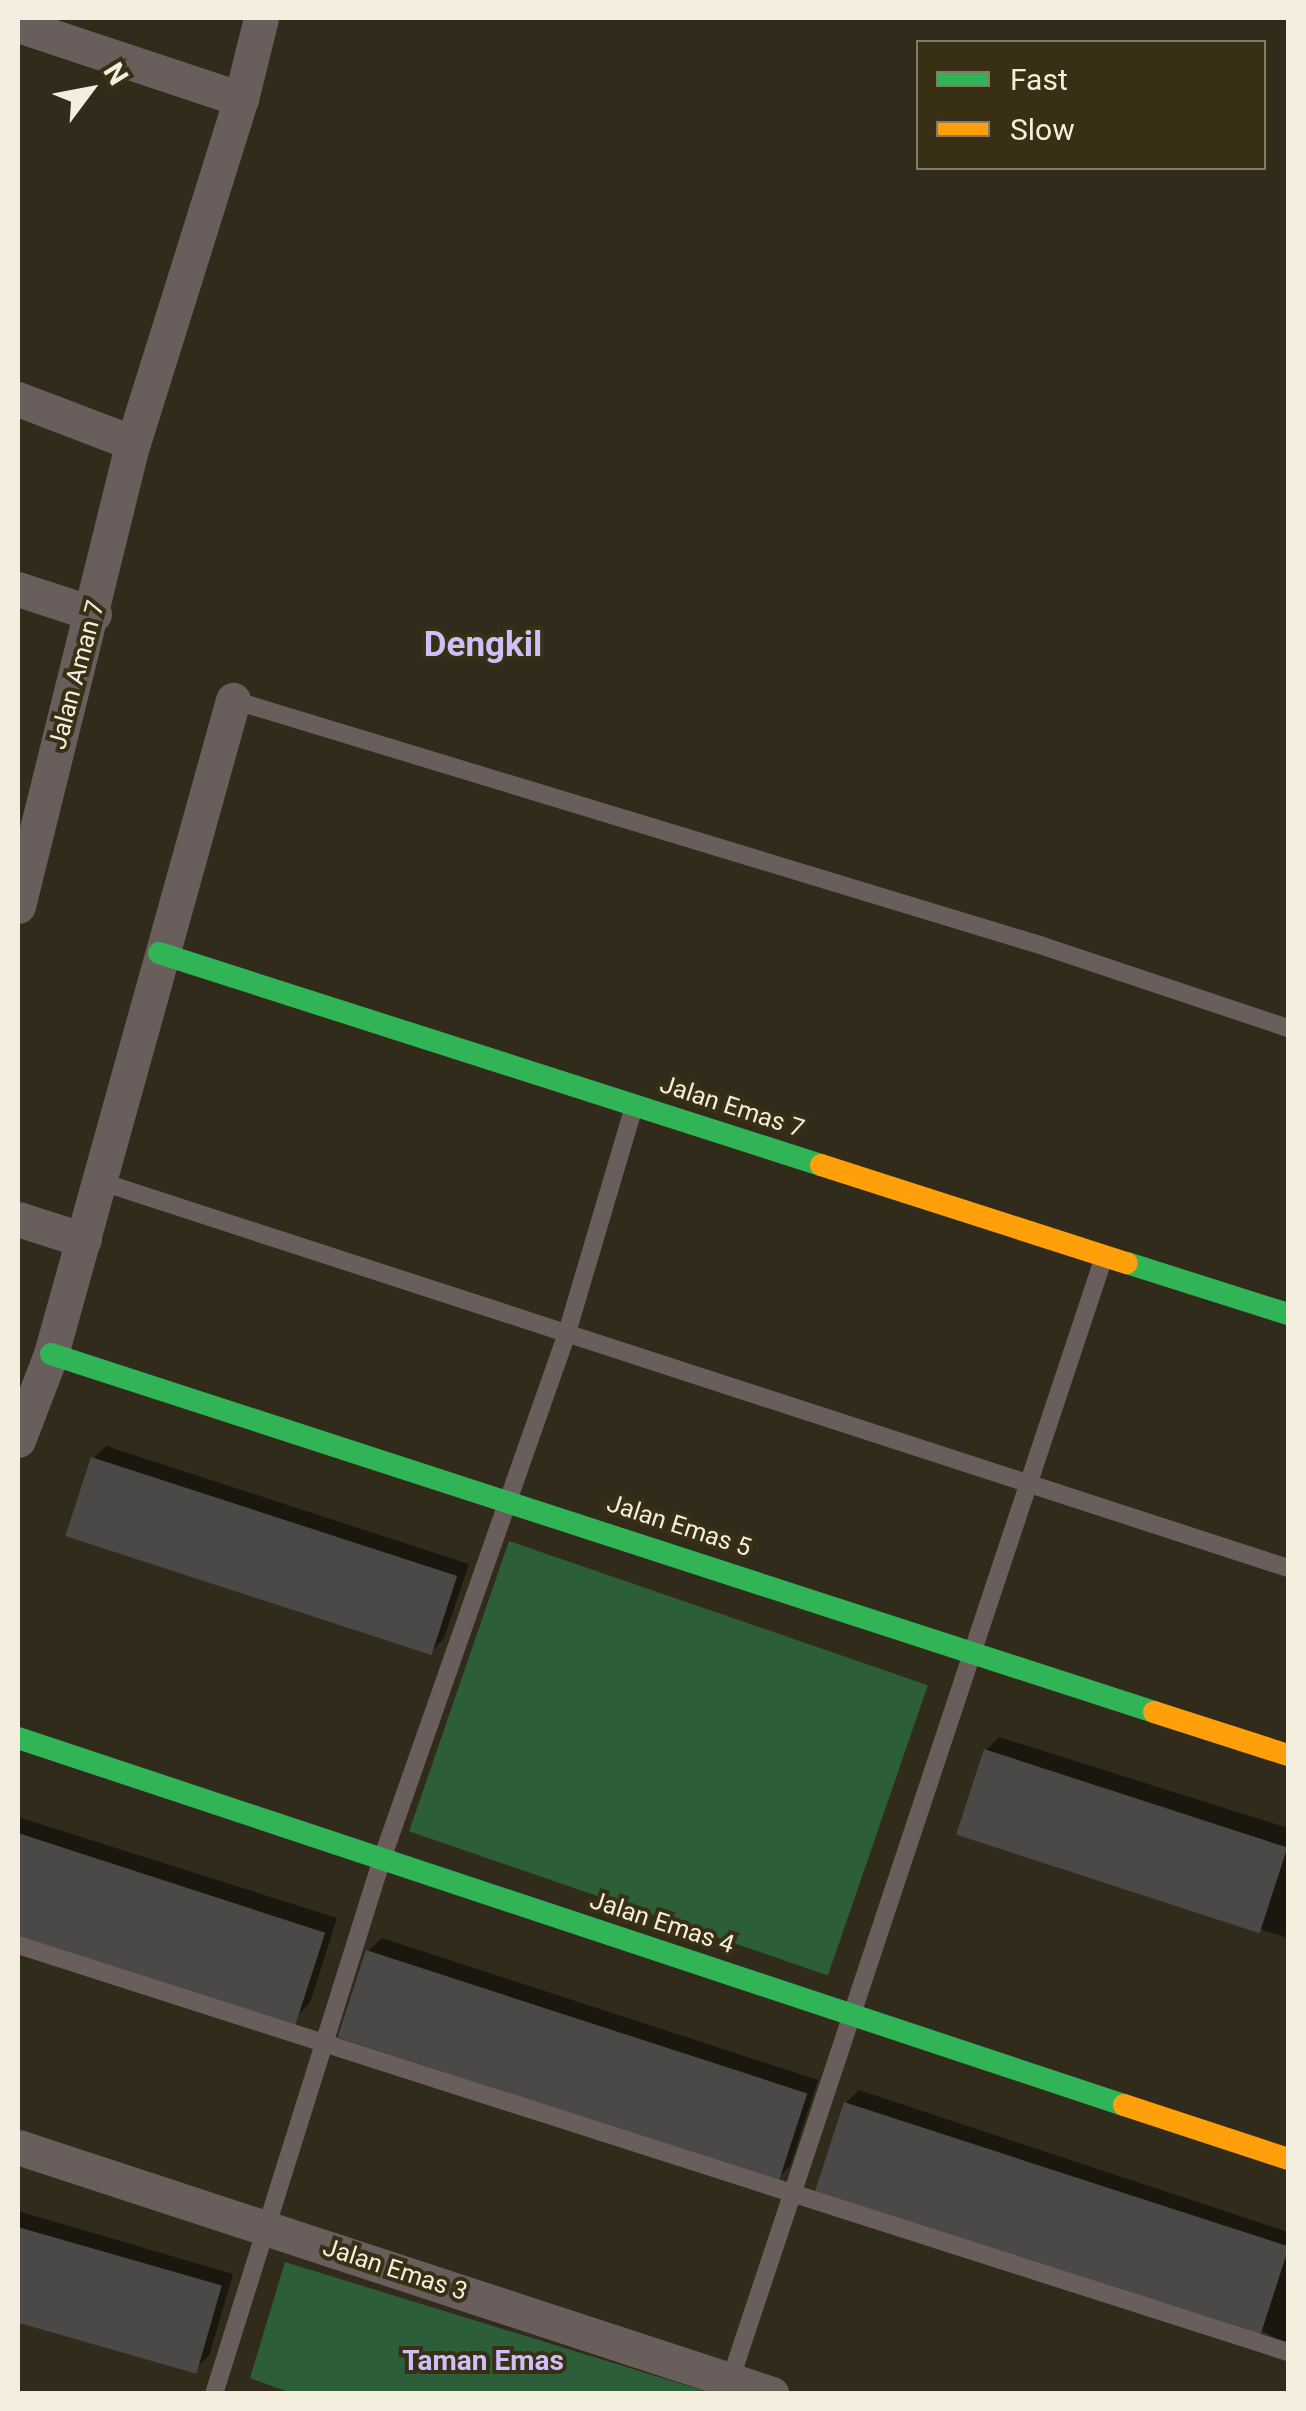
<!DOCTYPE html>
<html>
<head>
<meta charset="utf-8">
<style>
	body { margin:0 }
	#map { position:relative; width:1306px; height:2411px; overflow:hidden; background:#312b1c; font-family:Roboto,sans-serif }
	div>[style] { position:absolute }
	.green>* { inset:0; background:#2c5e39; transform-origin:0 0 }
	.shadow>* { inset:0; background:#0007 }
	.building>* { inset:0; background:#4b4947; transform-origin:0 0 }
	.lane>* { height:18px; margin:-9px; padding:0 9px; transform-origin:9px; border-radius:9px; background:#6a5e5d }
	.street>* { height:35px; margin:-17.5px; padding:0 17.5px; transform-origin:17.5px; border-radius:17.5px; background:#6a5e5d }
	.fast>* { height:22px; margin:-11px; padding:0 11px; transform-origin:11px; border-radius:11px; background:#30b455 }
	.slow>* { height:22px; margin:-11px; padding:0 11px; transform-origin:11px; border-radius:11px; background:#ff9f0a }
	span { translate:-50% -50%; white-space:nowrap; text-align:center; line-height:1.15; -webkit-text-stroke:8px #392f14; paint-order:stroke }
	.street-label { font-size:25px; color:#f4eede }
	.neighbourhood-label { font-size:28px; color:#cfbff8; font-weight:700 }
	.district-label { font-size:35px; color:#cfbff8; font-weight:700 }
	.frame { position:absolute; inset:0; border:20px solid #f4eede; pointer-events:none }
	.legend { position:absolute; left:916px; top:40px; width:350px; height:130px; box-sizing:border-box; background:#392f14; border:2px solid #847b65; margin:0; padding:12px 18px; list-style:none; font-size:30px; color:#f4eede }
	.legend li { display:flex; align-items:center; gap:20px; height:50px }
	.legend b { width:50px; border:2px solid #847b65 }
	.north { position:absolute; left:40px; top:40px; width:100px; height:100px; -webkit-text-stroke:8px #392f14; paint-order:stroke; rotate:58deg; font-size:28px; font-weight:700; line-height:40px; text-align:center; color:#f4eede }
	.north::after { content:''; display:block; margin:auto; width:35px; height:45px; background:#f4eede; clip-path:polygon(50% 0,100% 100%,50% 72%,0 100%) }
</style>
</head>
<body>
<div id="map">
	<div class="green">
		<div style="left:509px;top:1541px;width:443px;height:307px;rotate:19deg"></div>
		<div style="clip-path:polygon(285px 2262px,711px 2393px,291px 2393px,250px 2378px)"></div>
	</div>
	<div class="shadow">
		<div style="clip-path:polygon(106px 1446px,469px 1564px,444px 1638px,431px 1652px,93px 1459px)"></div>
		<div style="clip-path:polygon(999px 1737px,1288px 1828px,1288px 1938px,960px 1834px,986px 1750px)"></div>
		<div style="clip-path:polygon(18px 1817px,337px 1918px,310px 2003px,297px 2016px,18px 1928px)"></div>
		<div style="clip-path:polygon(382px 1938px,818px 2080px,790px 2166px,777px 2179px,368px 1951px)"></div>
		<div style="clip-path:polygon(859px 2090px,1288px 2232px,1288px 2345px,846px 2103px)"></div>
		<div style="clip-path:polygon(18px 2211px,233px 2274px,209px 2356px,195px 2369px,18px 2317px)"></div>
	</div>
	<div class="building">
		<div style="left:91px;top:1457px;width:385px;height:83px;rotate:18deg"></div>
		<div style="left:984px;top:1749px;width:319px;height:90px;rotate:18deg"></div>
		<div style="left:18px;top:1833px;width:323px;height:98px;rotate:18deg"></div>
		<div style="left:366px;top:1950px;width:464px;height:92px;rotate:18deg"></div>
		<div style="left:844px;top:2102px;width:468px;height:94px;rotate:18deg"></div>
		<div style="left:18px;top:2227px;width:212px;height:92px;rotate:16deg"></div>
	</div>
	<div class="lane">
		<div style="left:233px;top:700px;width:843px;rotate:16.89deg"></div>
		<div style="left:1040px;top:945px;width:262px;rotate:18.5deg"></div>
		<div style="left:99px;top:1181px;width:1250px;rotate:18.03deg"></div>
		<div style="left:18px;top:1945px;width:1334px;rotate:17.77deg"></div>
		<div style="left:729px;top:2384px;width:1185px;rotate:-71.6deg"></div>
		<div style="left:214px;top:2394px;width:561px;rotate:-72.57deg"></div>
		<div style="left:382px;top:1859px;width:554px;rotate:-70.62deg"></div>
		<div style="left:566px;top:1336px;width:240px;rotate:-73.5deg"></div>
	</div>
	<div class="street">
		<div style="left:18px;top:25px;width:235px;rotate:18.4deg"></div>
		<div style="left:18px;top:399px;width:123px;rotate:20.9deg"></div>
		<div style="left:18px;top:589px;width:80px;rotate:18.2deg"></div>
		<div style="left:18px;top:906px;width:477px;rotate:-76.1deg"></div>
		<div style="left:133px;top:443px;width:361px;rotate:-72.6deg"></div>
		<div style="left:241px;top:99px;width:83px;rotate:-76.1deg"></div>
		<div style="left:18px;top:1219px;width:69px;rotate:17.7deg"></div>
		<div style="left:18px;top:1440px;width:92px;rotate:-69deg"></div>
		<div style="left:51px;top:1354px;width:679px;rotate:-74.45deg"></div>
		<div style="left:18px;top:2147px;width:793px;rotate:18.14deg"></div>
	</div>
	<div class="fast">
		<div style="left:159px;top:953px;width:695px;rotate:17.76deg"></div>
		<div style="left:1127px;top:1263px;width:169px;rotate:17.6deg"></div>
		<div style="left:51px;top:1354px;width:1160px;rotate:17.98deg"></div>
		<div style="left:18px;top:1738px;width:1165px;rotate:18.36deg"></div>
	</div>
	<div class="slow">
		<div style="left:821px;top:1165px;width:321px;rotate:17.8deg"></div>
		<div style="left:1154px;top:1712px;width:141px;rotate:17.8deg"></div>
		<div style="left:1124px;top:2105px;width:173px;rotate:18.2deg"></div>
	</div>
	<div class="street-label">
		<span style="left:77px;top:675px;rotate:-75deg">Jalan Aman 7</span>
		<span style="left:732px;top:1107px;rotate:18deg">Jalan Emas 7</span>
		<span style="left:679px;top:1526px;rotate:18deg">Jalan Emas 5</span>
		<span style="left:662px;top:1923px;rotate:18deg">Jalan Emas 4</span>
		<span style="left:395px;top:2270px;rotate:18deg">Jalan Emas 3</span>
	</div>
	<div class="neighbourhood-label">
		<span style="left:483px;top:2361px">Taman Emas</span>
	</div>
	<div class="district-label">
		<span style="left:483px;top:645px">Dengkil</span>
	</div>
	<div class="frame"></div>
	<ul class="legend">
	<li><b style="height:12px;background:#30b455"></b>Fast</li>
	<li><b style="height:12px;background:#ff9f0a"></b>Slow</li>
	</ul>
	<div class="north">N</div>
</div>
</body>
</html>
